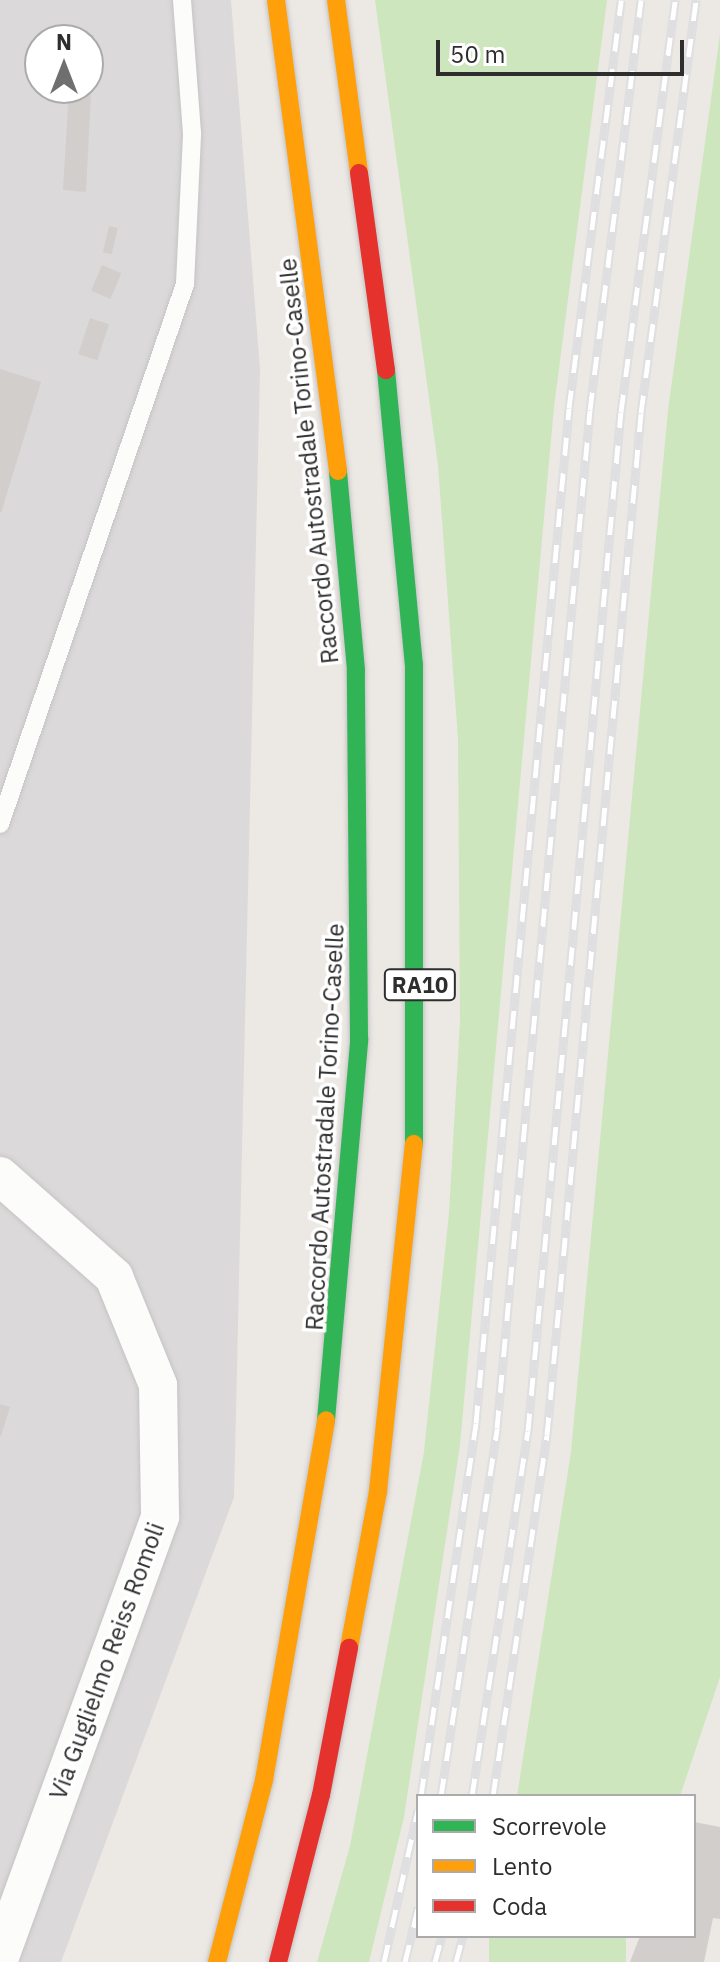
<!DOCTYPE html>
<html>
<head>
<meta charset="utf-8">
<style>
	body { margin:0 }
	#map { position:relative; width:720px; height:1962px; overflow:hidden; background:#ece8e4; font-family:"IBM Plex Sans",sans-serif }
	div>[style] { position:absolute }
	.industrial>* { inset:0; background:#dcd9db }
	.green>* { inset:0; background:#cee6be; transform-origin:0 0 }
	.building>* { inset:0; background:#d1cecb; transform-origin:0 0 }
	.roads { filter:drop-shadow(0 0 2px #c5c4c5) drop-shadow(0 0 2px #c5c4c5) }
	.lane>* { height:18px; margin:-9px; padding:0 9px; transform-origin:9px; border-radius:9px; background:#fcfcfb }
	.street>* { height:38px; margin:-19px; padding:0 19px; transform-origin:19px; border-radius:19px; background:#fcfcfb }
	.fast>* { height:18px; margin:-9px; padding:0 9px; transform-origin:9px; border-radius:9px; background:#30b455 }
	.slow>* { height:18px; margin:-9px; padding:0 9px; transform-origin:9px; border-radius:9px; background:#ff9f0a }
	.jam>* { height:18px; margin:-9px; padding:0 9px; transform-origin:9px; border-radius:9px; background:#e5322d }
	.rail>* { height:9px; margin-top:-4.5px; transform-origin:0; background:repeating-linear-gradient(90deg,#fff 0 18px,#dfdfe1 0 36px); box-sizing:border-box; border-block:2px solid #dfdfe1 }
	span { translate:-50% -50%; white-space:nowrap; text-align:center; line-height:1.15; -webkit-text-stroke:7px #fff; paint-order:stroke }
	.shield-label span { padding:2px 6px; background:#fff; border:2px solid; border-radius:6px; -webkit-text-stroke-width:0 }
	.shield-label { font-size:22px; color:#2e2e2e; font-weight:700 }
	.street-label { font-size:24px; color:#2e2e2e }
	.legend { position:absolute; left:416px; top:1794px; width:280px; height:144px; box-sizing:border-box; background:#fff; border:2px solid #ababab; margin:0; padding:10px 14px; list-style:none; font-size:24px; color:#2e2e2e }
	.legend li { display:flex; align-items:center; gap:16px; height:40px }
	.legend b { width:40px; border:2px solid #ababab }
	.north { position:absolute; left:24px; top:24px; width:80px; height:80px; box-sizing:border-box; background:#fff; border:2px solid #ababab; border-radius:50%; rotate:0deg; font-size:22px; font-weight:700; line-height:32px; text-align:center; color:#2e2e2e }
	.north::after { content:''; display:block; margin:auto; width:28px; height:36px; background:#706f6e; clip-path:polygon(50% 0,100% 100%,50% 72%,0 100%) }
	.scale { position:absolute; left:436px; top:40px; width:248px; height:36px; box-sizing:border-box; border:4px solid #2e2e2e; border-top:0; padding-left:10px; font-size:24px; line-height:28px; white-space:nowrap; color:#2e2e2e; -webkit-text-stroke:6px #fff; paint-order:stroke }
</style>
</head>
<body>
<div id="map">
	<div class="industrial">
		<div style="clip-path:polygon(evenodd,0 0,231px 0,260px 369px,234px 1497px,61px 1962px,0 1962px,0 0,40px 40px,88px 40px,88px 88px,40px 88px,40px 40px)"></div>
	</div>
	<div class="green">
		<div style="clip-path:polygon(375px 0,607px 0,554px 407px,460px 1445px,404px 1817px,369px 1962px,317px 1962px,350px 1846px,424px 1452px,449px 1213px,460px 1021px,458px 739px,438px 465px)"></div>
		<div style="clip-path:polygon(720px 34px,720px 1677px,680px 1796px,517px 1796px,571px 1452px,668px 410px)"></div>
		<div style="left:489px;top:1936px;width:137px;height:27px"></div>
	</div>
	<div class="building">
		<div style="clip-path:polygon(72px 33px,94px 35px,86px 192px,63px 190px,69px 88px,88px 88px,88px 40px,72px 40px)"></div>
		<div style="left:109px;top:226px;width:9px;height:27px;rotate:13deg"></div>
		<div style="left:102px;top:265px;width:21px;height:28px;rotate:23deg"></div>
		<div style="left:90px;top:318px;width:20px;height:38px;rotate:18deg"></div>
		<div style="clip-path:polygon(0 369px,41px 382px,1px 513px,0 512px)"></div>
		<div style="clip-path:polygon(0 1404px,10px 1407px,1px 1436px,0 1436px)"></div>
		<div style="clip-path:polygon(694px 1822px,720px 1827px,720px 1919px,713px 1918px,704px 1962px,630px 1962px,640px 1936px,694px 1936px)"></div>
	</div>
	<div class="roads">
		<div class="lane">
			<div style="left:0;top:824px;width:571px;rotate:-71.09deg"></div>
			<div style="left:185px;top:284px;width:151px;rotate:-87.3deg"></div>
			<div style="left:192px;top:133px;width:133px;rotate:-94.3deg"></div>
		</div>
		<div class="street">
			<div style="left:0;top:1176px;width:152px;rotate:41.5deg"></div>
			<div style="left:114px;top:1277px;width:117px;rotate:67.8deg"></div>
			<div style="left:158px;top:1385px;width:132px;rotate:89.1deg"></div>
			<div style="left:160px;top:1517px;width:468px;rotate:110deg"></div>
		</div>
		<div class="fast">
			<div style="left:386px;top:370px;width:296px;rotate:84.6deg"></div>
			<div style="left:414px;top:665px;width:479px;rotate:90deg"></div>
			<div style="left:326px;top:1420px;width:382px;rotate:-85deg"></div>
			<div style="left:359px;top:1039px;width:369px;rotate:-90.5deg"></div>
			<div style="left:356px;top:670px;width:200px;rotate:-95.2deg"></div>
		</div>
		<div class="slow">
			<div style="left:276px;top:0;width:475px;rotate:82.5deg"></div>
			<div style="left:336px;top:0;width:175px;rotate:82.4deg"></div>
			<div style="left:349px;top:1648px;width:160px;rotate:-79.5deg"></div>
			<div style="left:378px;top:1491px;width:349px;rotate:-84.1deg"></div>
			<div style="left:217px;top:1962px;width:188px;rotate:-75.5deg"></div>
			<div style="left:264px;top:1780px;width:365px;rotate:-80.2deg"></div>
		</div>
		<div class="jam">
			<div style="left:359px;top:173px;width:199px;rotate:82.2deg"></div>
			<div style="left:278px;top:1962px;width:172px;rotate:-75.6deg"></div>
			<div style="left:321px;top:1795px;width:150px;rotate:-79.2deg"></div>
		</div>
	</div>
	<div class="rail">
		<div style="left:421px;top:1796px;width:377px;rotate:-81.6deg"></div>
		<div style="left:476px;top:1423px;width:1019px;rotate:-84.76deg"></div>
		<div style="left:569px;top:408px;width:411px;rotate:-82.7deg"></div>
		<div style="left:441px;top:1796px;width:372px;rotate:-81.3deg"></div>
		<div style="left:497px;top:1428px;width:1022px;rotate:-84.78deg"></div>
		<div style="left:590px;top:410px;width:413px;rotate:-82.9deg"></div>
		<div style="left:472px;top:1796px;width:369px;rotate:-81.3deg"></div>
		<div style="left:528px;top:1431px;width:1023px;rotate:-84.79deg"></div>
		<div style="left:621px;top:412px;width:416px;rotate:-82.5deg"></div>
		<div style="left:493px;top:1796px;width:365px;rotate:-81.5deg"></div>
		<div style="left:547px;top:1435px;width:1026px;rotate:-84.74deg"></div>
		<div style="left:641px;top:413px;width:417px;rotate:-82.4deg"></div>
		<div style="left:384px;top:1962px;width:156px;rotate:-77.4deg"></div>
		<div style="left:405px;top:1962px;width:56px;rotate:-76.5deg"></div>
		<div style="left:435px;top:1962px;width:27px;rotate:-75deg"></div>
		<div style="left:456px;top:1962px;width:27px;rotate:-75deg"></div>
	</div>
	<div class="shield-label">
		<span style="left:420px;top:985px">RA10</span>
	</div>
	<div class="street-label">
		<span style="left:309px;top:461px;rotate:-96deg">Raccordo Autostradale Torino-Caselle</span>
		<span style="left:325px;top:1127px;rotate:-87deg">Raccordo Autostradale Torino-Caselle</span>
		<span style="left:107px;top:1661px;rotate:-70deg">Via Guglielmo Reiss Romoli</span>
	</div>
	<ul class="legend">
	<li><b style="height:10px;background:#30b455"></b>Scorrevole</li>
	<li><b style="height:10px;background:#ff9f0a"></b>Lento</li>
	<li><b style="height:10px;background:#e5322d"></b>Coda</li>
	</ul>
	<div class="north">N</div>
	<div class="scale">50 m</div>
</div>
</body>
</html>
